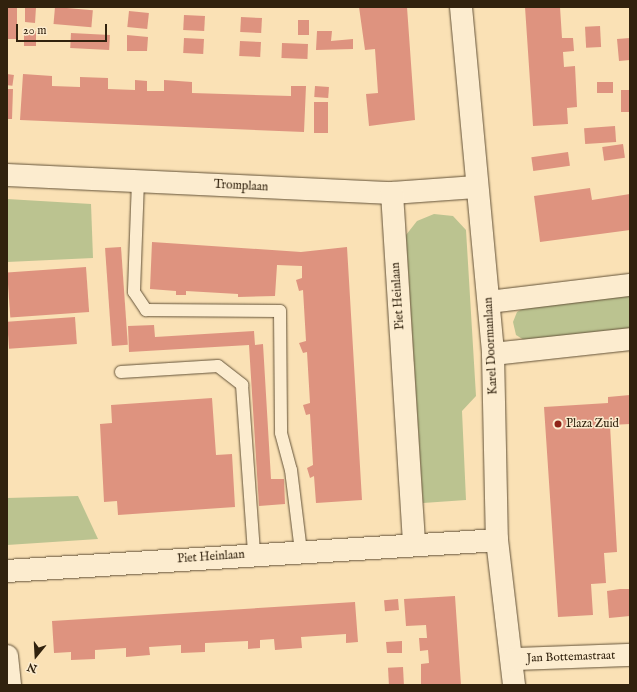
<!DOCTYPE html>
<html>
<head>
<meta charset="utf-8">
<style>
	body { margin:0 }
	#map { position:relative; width:637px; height:692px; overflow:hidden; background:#fae1b5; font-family:"IM FELL English",serif }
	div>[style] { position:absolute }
	.green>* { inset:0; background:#bbc390 }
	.building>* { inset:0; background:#de937f; transform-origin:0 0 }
	.roads { filter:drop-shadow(0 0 1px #635238) drop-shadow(0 0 1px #635238) }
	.service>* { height:12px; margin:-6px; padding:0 6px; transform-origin:6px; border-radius:6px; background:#fceccf }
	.minor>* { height:22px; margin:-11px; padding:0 11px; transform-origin:11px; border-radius:11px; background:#fceccf }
	.dots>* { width:11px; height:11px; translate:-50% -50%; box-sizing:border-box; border:2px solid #fceccf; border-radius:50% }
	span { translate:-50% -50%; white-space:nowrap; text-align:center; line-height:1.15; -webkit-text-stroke:3px #fceccf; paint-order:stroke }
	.street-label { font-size:12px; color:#31220e }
	.poi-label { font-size:12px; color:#31220e }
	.left { translate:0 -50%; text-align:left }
	.frame { position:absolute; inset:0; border:8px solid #31220e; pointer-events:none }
	.north { position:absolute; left:16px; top:636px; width:40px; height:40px; -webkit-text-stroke:3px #fceccf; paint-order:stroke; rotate:198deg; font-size:11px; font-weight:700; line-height:16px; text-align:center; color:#31220e }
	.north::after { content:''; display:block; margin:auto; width:14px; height:18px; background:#31220e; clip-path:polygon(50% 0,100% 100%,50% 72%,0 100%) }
	.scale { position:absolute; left:16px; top:24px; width:91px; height:18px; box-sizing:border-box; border:2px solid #31220e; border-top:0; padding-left:5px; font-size:12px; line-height:14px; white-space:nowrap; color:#31220e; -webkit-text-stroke:3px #fceccf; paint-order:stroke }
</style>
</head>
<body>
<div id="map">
	<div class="green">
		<div style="clip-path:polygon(7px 199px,91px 204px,93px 258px,7px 262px)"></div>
		<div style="clip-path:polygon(434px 214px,453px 216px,466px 230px,476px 396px,462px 411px,466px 500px,423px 503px,406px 235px,417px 221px)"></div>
		<div style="clip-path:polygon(630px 293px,630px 328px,524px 340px,516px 335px,513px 322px,517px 312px,526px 307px)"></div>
		<div style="clip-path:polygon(78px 496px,98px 539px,7px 545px,7px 498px)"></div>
	</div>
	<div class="building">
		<div style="left:7px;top:7px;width:10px;height:32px"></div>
		<div style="clip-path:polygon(25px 7px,36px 7px,35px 23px,25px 22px)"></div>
		<div style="left:55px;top:7px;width:38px;height:17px;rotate:5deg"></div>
		<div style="clip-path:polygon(359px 7px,407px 7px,415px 120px,369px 126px,366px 94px,378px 93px,375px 49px,365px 50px)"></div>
		<div style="clip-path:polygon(525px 7px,560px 7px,562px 38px,573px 38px,574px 51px,563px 52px,564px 67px,575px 66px,577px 107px,567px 108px,568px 124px,533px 126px)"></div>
		<div style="left:129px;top:11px;width:20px;height:16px;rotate:6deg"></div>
		<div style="left:184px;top:15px;width:21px;height:15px;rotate:3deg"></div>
		<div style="left:241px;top:17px;width:21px;height:15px;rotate:3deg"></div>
		<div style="left:298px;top:20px;width:11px;height:15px"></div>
		<div style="left:600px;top:26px;width:21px;height:15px;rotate:87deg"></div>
		<div style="left:24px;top:31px;width:12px;height:15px"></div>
		<div style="clip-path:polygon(317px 31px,332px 31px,331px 41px,353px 39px,353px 49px,316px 50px)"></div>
		<div style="left:71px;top:33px;width:39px;height:15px;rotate:3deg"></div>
		<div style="clip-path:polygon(127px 35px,148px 37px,147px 51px,127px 51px)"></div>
		<div style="left:184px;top:38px;width:20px;height:15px;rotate:3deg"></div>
		<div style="clip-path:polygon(630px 38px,630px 60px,619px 61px,617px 39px)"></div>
		<div style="left:240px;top:41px;width:21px;height:15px;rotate:3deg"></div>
		<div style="left:282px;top:43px;width:26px;height:15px;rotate:2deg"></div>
		<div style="left:7px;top:74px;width:7px;height:11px;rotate:8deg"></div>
		<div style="clip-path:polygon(23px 74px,52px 76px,52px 86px,80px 87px,80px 77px,108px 78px,108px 89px,135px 90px,135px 80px,147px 81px,147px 91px,164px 91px,164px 80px,192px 82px,192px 93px,291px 96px,291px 86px,306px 86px,304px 132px,20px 120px)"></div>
		<div style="left:613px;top:82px;width:11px;height:16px;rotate:90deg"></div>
		<div style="left:315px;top:86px;width:14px;height:11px;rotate:4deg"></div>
		<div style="clip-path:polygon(7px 89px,13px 89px,12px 119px,7px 119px)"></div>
		<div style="left:621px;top:90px;width:9px;height:22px"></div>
		<div style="left:314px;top:102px;width:14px;height:31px"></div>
		<div style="left:615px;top:126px;width:16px;height:31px;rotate:86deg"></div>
		<div style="left:623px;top:144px;width:14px;height:21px;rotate:82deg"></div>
		<div style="left:568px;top:152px;width:14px;height:37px;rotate:82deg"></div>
		<div style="clip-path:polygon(590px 188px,592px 200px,630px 194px,630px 230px,540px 242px,534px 196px)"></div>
		<div style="clip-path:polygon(152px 242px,301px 252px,347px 247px,362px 500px,316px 503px,314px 476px,310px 478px,307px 468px,313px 465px,310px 414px,306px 415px,303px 405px,310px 403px,307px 352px,303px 353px,299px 343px,306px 341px,303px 290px,299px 291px,296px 280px,302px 278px,302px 266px,277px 265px,275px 296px,238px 297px,238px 294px,186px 291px,186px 295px,176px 295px,176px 291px,150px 289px)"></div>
		<div style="left:121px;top:247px;width:98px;height:16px;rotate:86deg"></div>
		<div style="left:86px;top:267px;width:45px;height:79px;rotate:86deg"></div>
		<div style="left:75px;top:317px;width:27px;height:68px;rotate:86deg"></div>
		<div style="clip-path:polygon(154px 325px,155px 337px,254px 331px,255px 345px,263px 344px,271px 479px,284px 479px,285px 504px,259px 506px,249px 345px,129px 352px,128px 326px)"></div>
		<div style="clip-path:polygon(630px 395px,630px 424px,610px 425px,617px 552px,604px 553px,606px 583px,591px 584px,593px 615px,558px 617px,544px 407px,608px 403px,608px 397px)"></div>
		<div style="clip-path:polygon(212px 398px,216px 455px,232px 454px,235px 507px,118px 515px,117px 501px,104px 502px,100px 424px,112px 423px,111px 405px)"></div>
		<div style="clip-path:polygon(620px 589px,630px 589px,630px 616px,609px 618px,607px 591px)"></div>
		<div style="clip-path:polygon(455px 596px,461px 685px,421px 685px,421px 664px,429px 663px,428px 650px,420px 651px,419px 638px,427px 638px,426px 625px,406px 626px,404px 599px)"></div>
		<div style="left:398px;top:599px;width:11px;height:14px;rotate:85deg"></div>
		<div style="clip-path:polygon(355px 602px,358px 642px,346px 643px,346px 634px,301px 637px,302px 648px,275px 650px,274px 639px,260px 640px,260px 648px,248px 649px,248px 641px,205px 643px,205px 652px,181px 653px,181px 645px,149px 647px,150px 655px,126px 657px,126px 648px,95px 650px,95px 659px,71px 660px,71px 652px,54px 653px,52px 621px)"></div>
		<div style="clip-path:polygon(402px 641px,402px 653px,387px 653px,386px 642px)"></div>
		<div style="left:403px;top:667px;width:18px;height:15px;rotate:87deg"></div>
	</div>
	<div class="roads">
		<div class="service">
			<div style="left:138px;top:181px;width:111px;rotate:92.1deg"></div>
			<div style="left:134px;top:292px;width:22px;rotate:56deg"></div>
			<div style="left:146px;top:310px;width:134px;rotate:0.4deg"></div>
			<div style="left:280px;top:311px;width:122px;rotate:89.5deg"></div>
			<div style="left:281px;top:433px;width:38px;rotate:75deg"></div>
			<div style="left:291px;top:470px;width:82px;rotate:83deg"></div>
			<div style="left:121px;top:372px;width:97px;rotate:-3.5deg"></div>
			<div style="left:218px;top:366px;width:31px;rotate:38deg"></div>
			<div style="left:242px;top:385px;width:169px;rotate:85.9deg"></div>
		</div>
		<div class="minor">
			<div style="left:461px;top:7px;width:348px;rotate:84.7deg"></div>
			<div style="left:493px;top:354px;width:186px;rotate:88.8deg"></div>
			<div style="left:497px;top:540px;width:146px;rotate:83.3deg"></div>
			<div style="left:7px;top:175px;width:385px;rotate:2.7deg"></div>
			<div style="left:392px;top:193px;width:84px;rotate:-4.1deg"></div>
			<div style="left:392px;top:193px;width:351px;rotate:86.4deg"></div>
			<div style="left:489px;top:302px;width:142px;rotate:-6.9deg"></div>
			<div style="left:493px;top:354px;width:138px;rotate:-6.2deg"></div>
			<div style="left:7px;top:571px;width:491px;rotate:-3.6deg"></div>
			<div style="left:7px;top:656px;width:29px;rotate:84deg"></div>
			<div style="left:513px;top:659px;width:117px;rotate:-2deg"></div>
		</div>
	</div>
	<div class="dots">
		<div style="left:558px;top:424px;background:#8f2418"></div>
	</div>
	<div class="street-label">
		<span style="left:241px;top:186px;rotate:3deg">Tromplaan</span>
		<span style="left:398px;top:296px;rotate:-94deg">Piet Heinlaan</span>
		<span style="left:491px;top:346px;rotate:-93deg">Karel Doormanlaan</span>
		<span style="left:211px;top:557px;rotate:-4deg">Piet Heinlaan</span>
		<span style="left:571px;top:657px;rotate:-2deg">Jan Bottemastraat</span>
	</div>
	<div class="poi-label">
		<span class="left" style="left:566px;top:424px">Plaza Zuid</span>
	</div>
	<div class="frame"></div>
	<div class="north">N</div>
	<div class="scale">20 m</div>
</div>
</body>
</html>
